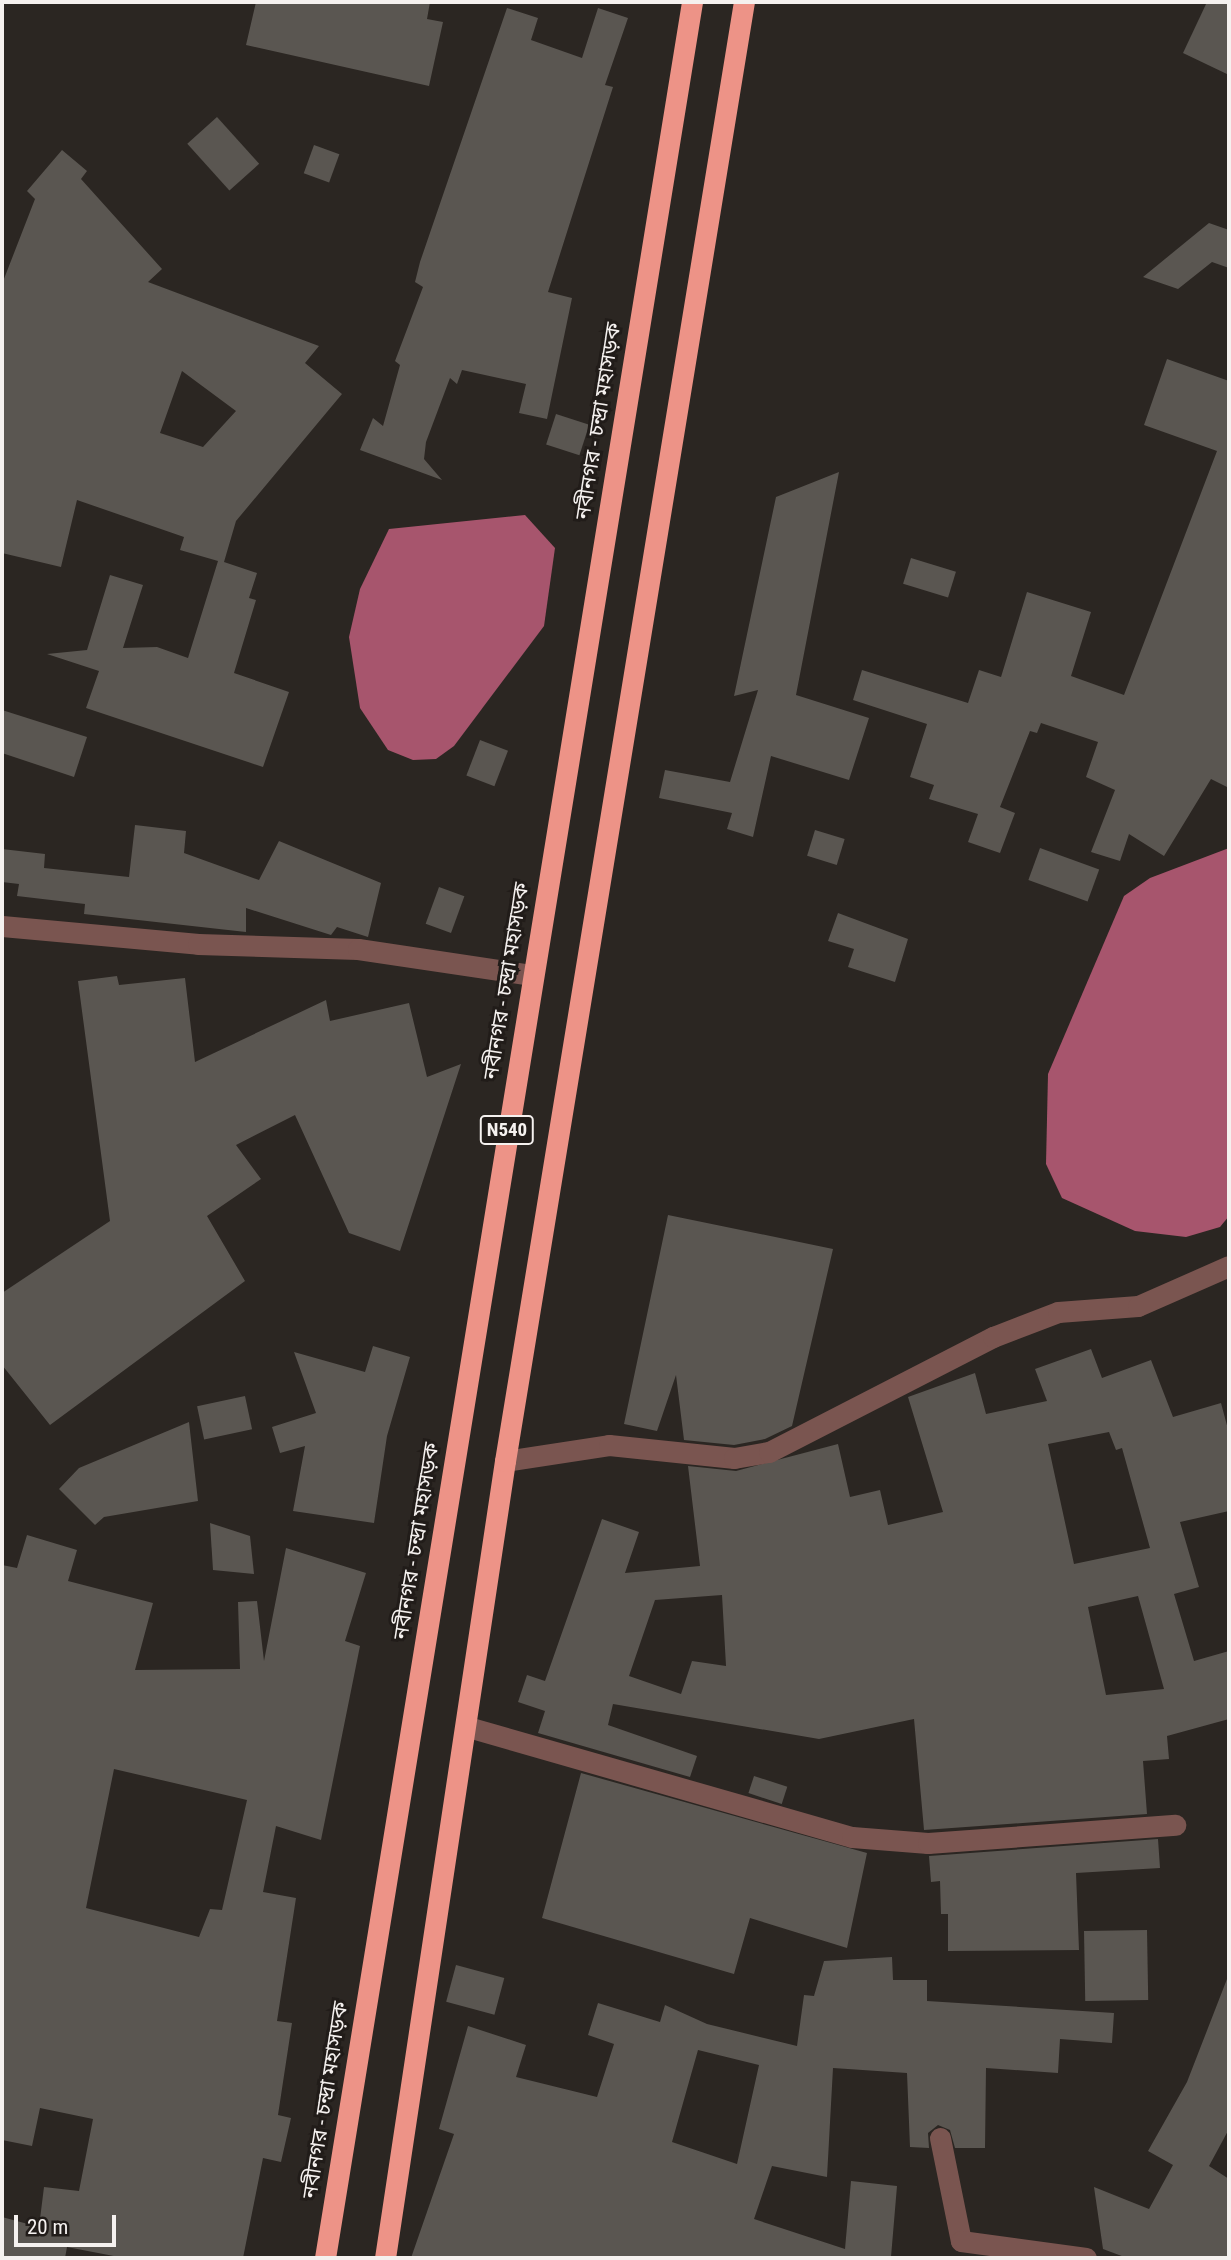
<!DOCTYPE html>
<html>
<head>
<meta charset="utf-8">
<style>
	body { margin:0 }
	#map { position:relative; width:1231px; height:2260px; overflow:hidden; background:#2b2622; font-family:"Roboto Condensed","Noto Sans Bengali",sans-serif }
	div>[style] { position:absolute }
	.water>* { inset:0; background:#a7556d }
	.building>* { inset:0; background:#5a5651; transform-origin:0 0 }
	.street>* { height:21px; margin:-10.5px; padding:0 10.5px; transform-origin:10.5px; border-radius:10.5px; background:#7a5550 }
	.highway>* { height:21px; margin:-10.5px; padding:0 10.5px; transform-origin:10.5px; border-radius:10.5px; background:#ed9387 }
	span { translate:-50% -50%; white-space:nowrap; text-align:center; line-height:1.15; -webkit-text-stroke:6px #211c19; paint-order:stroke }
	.shield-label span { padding:2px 5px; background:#211c19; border:2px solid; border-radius:5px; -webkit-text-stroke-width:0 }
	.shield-label { font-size:19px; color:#f5f1ef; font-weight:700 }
	.street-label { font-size:21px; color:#f5f1ef }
	.frame { position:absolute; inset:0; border:4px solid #f5f1ef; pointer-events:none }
	.scale { position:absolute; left:14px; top:2215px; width:102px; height:32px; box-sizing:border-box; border:4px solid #f5f1ef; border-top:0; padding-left:9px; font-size:21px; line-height:24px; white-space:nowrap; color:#f5f1ef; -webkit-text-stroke:5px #211c19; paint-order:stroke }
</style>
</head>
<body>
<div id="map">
	<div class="water">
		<div style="clip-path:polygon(525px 515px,555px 548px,544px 626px,454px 746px,436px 759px,413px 760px,388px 750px,360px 708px,349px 637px,360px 589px,389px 529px)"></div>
		<div style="clip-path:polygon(1229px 848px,1229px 1216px,1220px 1227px,1186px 1237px,1135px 1231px,1062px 1198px,1046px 1164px,1048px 1074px,1124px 896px,1150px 878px)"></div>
	</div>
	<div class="building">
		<div style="clip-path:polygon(256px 2px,430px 2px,427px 19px,443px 22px,429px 86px,246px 45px)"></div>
		<div style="clip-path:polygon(1207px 2px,1229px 2px,1229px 75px,1183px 53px)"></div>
		<div style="clip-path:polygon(507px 8px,538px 18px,531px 40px,582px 58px,598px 8px,628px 18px,605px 85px,613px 87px,548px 292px,572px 298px,547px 419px,519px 413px,526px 384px,462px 370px,457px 384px,450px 378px,426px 442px,424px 459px,442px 480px,360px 450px,373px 418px,383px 426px,400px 365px,395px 361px,423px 287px,415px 282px,420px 262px)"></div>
		<div style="left:217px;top:117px;width:63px;height:40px;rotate:48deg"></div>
		<div style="left:314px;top:145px;width:27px;height:30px;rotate:20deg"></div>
		<div style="clip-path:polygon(evenodd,62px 150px,87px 171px,81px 179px,162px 269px,148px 282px,319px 346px,305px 363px,342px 394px,236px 521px,224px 562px,257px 573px,249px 598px,256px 600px,234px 673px,289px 692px,263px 767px,86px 708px,99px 671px,47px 654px,87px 650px,110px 575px,143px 585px,123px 648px,157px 647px,188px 658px,218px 561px,180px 550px,184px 537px,77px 500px,61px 567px,2px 553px,2px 284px,35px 199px,27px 191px,62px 150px,182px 371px,236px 411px,203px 447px,160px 433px,182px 371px)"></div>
		<div style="clip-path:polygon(1209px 223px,1229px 230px,1229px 268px,1212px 262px,1178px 289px,1143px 277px)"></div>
		<div style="clip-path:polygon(1167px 359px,1229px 381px,1229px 788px,1211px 779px,1164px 856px,1129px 834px,1120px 861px,1091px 852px,1115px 790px,1086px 777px,1098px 742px,1041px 723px,1037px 733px,1030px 731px,1000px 807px,1015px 813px,1000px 853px,968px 842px,978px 814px,929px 799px,934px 785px,910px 777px,927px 724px,853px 700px,862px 670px,968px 703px,979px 670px,1001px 677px,1027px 592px,1091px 612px,1071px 676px,1124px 695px,1217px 451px,1144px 425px)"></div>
		<div style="left:556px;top:414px;width:35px;height:32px;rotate:18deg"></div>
		<div style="clip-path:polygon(839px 472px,796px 695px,869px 718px,849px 780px,771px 756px,753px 837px,727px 829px,732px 813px,659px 798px,665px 770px,730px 782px,758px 690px,734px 696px,776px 497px)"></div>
		<div style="left:911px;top:558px;width:47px;height:27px;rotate:17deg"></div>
		<div style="clip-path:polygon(2px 710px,87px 737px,74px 777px,2px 753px)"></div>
		<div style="left:480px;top:740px;width:30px;height:38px;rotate:21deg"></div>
		<div style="clip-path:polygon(135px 825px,186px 831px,184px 853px,259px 880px,279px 841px,381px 883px,368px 937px,337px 927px,331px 935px,246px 908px,246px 932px,84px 914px,85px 904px,17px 896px,19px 884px,2px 882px,2px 849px,45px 854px,44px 868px,129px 877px)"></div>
		<div style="left:815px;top:830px;width:31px;height:27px;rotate:17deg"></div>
		<div style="left:1040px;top:848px;width:63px;height:34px;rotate:20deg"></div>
		<div style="left:439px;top:887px;width:27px;height:39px;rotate:20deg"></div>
		<div style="clip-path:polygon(838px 913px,908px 939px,895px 982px,848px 967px,854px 949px,828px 941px)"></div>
		<div style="clip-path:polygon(117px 976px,119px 985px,185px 978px,195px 1062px,326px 1000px,330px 1021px,409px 1003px,427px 1077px,461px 1064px,400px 1251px,349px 1233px,295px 1115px,236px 1145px,261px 1179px,207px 1216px,245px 1281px,50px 1425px,2px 1365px,2px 1293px,110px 1221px,78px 981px)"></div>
		<div style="clip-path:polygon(668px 1215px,833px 1249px,792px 1426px,765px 1439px,734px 1445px,684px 1440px,676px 1375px,657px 1431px,624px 1424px)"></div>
		<div style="clip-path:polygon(373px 1346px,410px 1357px,387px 1436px,374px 1523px,293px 1511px,305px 1446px,280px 1453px,272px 1427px,316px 1413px,294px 1352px,365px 1372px)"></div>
		<div style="clip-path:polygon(evenodd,1091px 1349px,1102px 1378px,1151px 1360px,1173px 1417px,1221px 1403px,1229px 1433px,1229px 1511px,1180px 1522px,1199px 1587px,1174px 1594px,1194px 1661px,1229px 1651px,1229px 1719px,1167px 1736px,1169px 1759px,1143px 1761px,1147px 1814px,924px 1830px,914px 1719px,819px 1739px,613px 1704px,608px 1725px,697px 1756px,690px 1777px,538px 1733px,545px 1711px,518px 1702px,527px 1675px,545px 1681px,602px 1519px,639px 1532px,625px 1573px,700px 1566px,688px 1466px,736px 1471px,838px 1444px,850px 1497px,880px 1490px,888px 1525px,943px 1512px,908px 1397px,975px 1373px,986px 1414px,1047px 1401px,1035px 1369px,1091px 1349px,1109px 1432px,1116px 1450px,1122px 1448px,1150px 1548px,1074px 1564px,1048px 1444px,1109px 1432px,1091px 1349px,722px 1595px,726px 1666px,692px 1661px,681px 1694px,629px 1676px,655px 1600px,722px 1595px,1091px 1349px,1138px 1596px,1164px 1689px,1106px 1695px,1088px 1607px,1138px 1596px)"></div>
		<div style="left:245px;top:1396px;width:34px;height:49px;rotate:78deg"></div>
		<div style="clip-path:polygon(189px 1422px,198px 1501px,104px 1517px,95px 1525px,59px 1489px,79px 1468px)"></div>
		<div style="clip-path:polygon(210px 1523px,250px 1536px,254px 1574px,213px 1570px)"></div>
		<div style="clip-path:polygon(evenodd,27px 1535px,77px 1550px,68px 1581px,153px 1603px,135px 1670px,240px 1669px,238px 1602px,257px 1601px,264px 1661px,286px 1548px,366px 1573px,345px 1641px,360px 1646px,321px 1840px,276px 1826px,263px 1892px,296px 1898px,277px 2021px,292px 2023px,278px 2115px,291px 2118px,281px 2162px,263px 2158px,243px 2258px,124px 2258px,67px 2247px,65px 2258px,2px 2258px,2px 2217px,39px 2227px,44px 2187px,79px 2191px,93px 2119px,40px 2108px,32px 2146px,2px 2140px,2px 1565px,17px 1568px,27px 1535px,114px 1769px,247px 1800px,222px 1910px,210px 1909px,199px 1937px,86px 1908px,114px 1769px)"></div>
		<div style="clip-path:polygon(581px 1773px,867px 1853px,847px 1948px,750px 1918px,734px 1974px,542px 1918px)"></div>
		<div style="left:754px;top:1776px;width:35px;height:18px;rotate:18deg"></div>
		<div style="clip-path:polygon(1158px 1839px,1160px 1868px,1076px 1873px,1079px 1950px,948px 1951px,948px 1914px,941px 1914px,940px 1881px,931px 1882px,929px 1856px)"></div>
		<div style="left:1147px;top:1930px;width:70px;height:63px;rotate:89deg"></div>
		<div style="clip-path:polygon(evenodd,892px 1957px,893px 1980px,927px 1980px,927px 2001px,1114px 2013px,1112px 2043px,1060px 2039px,1058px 2073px,986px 2068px,985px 2148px,955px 2148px,950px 2130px,938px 2125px,928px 2133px,929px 2148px,910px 2147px,907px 2073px,833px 2068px,827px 2177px,772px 2166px,754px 2219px,845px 2249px,851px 2181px,897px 2186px,891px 2257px,411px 2258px,454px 2134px,439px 2129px,468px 2026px,526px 2045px,516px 2077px,597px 2097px,614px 2044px,588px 2035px,598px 2003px,660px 2022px,665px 2005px,707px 2024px,797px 2046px,804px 1995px,814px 1996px,824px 1961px,892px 1957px,698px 2050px,759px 2065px,737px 2164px,672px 2142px,698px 2050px)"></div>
		<div style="left:456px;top:1965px;width:50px;height:38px;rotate:15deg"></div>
		<div style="clip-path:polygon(1227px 1979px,1229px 2129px,1209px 2166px,1229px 2179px,1229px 2258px,1127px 2258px,1103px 2249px,1094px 2187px,1149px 2209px,1173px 2165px,1148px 2151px,1187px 2082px)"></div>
	</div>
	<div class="street">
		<div style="left:2px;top:926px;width:197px;rotate:5.2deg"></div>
		<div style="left:198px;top:944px;width:160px;rotate:1.8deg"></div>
		<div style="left:358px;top:949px;width:176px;rotate:8.5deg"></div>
		<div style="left:505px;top:1461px;width:105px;rotate:-8.7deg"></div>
		<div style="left:609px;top:1445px;width:126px;rotate:5.9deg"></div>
		<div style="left:734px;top:1458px;width:36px;rotate:-10deg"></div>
		<div style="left:769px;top:1452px;width:252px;rotate:-27.2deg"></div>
		<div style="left:993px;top:1337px;width:70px;rotate:-21deg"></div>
		<div style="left:1058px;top:1312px;width:80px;rotate:-4.3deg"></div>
		<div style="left:1138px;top:1306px;width:99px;rotate:-23.7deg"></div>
		<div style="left:468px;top:1727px;width:399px;rotate:16deg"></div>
		<div style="left:852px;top:1837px;width:76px;rotate:4.5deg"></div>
		<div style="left:928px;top:1843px;width:248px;rotate:-4.2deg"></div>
		<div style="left:940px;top:2138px;width:105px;rotate:78.5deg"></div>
		<div style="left:961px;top:2241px;width:126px;rotate:7.7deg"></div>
	</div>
	<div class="highway">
		<div style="left:325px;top:2258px;width:2286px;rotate:-80.76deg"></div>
		<div style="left:385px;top:2258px;width:806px;rotate:-81.44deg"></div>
		<div style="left:505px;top:1461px;width:1478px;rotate:-80.7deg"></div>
	</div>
	<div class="shield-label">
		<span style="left:507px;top:1130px">N540</span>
	</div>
	<div class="street-label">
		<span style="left:598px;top:421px;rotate:-81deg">নবীনগর - চন্দ্রা মহাসড়ক</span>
		<span style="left:506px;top:981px;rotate:-81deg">নবীনগর - চন্দ্রা মহাসড়ক</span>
		<span style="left:416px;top:1541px;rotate:-81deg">নবীনগর - চন্দ্রা মহাসড়ক</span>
		<span style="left:325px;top:2100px;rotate:-81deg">নবীনগর - চন্দ্রা মহাসড়ক</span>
	</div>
	<div class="frame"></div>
	<div class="scale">20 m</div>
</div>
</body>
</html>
